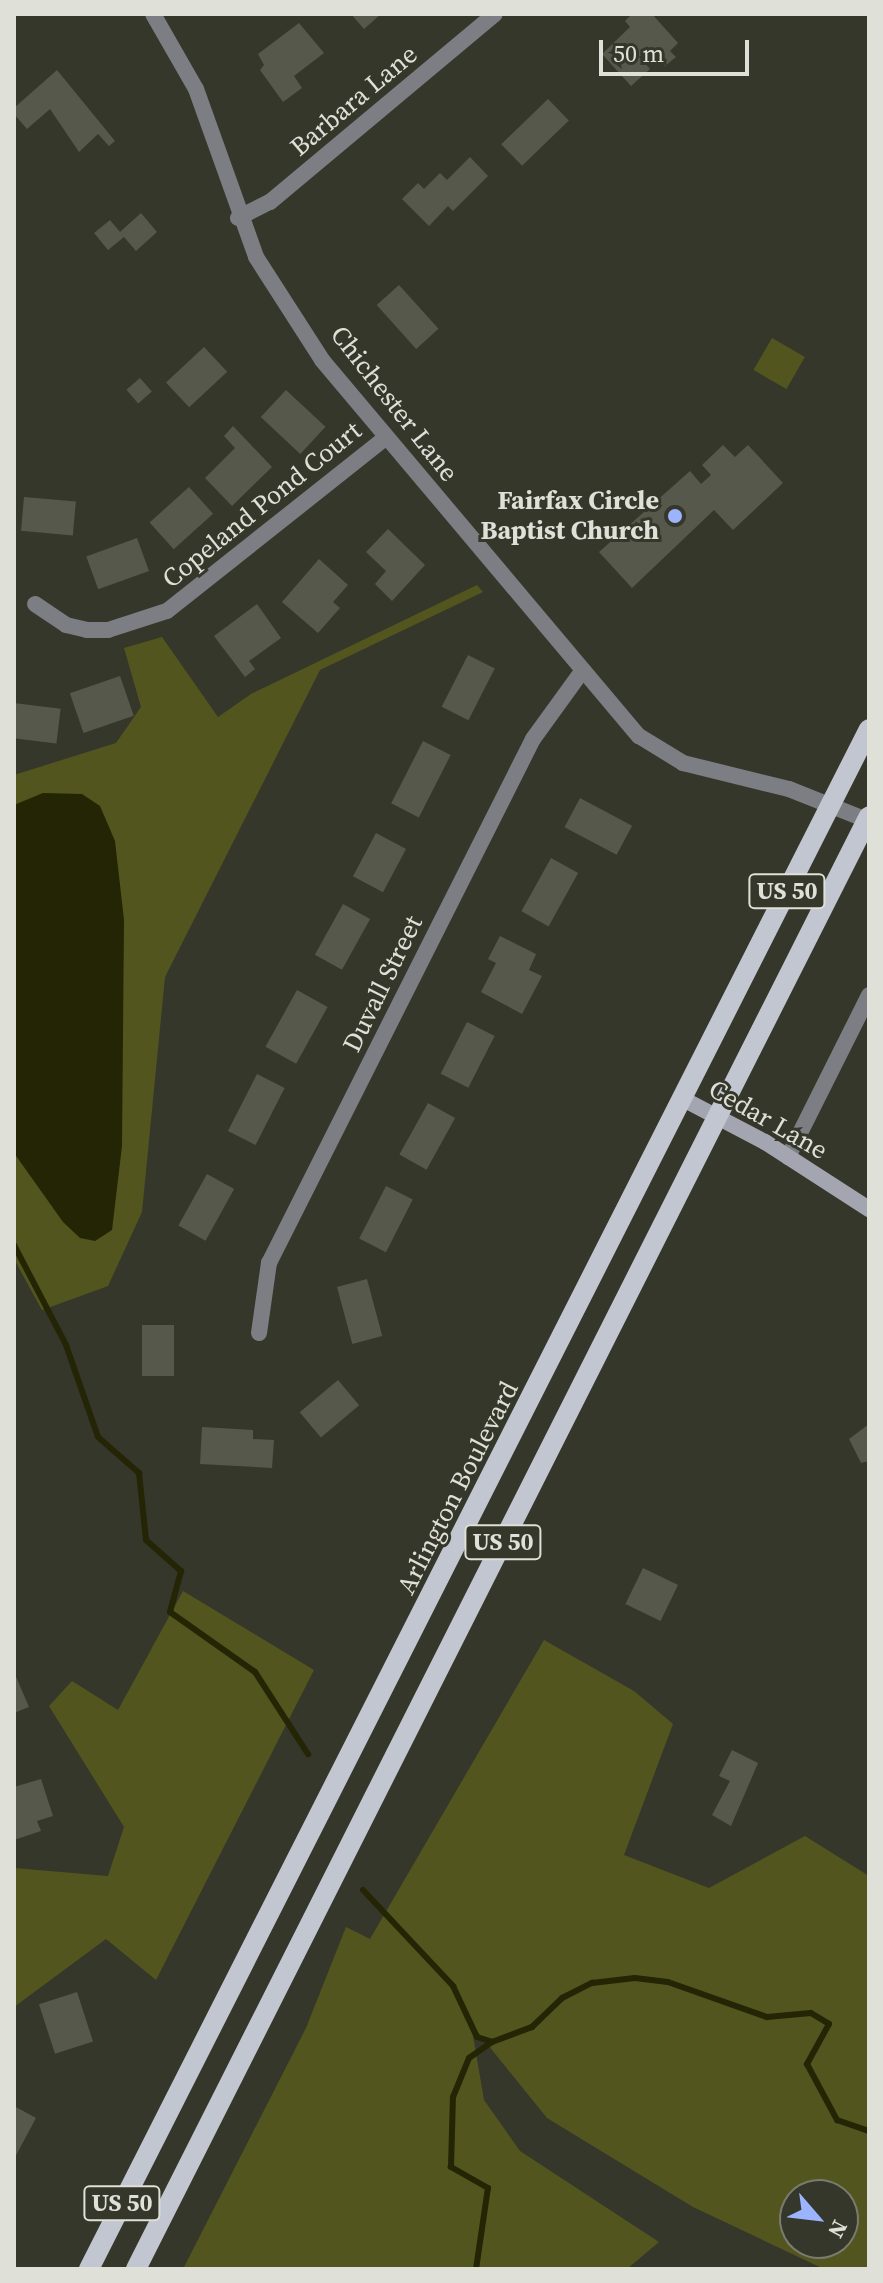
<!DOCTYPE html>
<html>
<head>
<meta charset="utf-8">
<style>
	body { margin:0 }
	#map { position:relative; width:883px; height:2283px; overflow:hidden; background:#36372b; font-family:"Source Serif 4",serif }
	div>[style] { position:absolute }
	.green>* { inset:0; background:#53551e; transform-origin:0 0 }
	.water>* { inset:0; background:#242504 }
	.stream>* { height:6px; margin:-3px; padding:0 3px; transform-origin:3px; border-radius:3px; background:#242504 }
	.building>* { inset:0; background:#57584c; transform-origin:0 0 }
	.minor>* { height:16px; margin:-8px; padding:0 8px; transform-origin:8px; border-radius:8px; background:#7c7e84 }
	.secondary>* { height:16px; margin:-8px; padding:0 8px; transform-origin:8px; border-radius:8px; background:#a3a6b0 }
	.primary>* { height:20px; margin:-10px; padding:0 10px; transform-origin:10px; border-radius:10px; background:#c1c6d1 }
	.dots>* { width:22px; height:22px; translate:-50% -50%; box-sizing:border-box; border:4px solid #36372b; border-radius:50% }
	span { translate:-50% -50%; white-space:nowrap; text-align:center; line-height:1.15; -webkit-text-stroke:6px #36372b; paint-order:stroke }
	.shield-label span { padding:2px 6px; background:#36372b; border:2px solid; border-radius:6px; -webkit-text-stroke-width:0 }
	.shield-label { font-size:24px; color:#dfe0d8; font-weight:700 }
	.street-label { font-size:26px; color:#dfe0d8 }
	.poi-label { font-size:26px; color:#dfe0d8; font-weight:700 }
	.right { translate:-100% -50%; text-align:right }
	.frame { position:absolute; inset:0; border:16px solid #dfe0d8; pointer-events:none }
	.north { position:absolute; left:779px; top:2179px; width:80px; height:80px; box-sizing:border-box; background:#36372b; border:2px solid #7a7b70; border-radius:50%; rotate:118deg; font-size:22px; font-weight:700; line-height:32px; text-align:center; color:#dfe0d8 }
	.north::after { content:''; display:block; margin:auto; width:28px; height:36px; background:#9cb4fd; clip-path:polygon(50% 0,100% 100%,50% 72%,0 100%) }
	.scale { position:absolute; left:599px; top:40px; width:150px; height:36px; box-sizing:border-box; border:4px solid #dfe0d8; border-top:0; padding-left:10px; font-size:24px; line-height:28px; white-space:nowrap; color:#dfe0d8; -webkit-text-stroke:6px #36372b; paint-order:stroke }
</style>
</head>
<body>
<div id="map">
	<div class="green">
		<div style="left:772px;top:338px;width:38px;height:37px;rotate:30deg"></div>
		<div style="clip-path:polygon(477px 585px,483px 592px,320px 670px,165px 977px,142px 1212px,108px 1286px,42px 1310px,14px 1259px,14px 775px,116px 743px,141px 707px,124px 648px,162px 637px,218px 717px,251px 694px)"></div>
		<div style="clip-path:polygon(183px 1591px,314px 1670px,156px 1980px,106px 1939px,14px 2007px,14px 1868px,108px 1876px,124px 1827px,49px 1706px,72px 1681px,118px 1710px)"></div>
		<div style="clip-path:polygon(evenodd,544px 1640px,634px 1691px,673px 1724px,624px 1855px,709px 1888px,805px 1836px,869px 1876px,869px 2269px,824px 2269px,693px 2207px,547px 2118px,471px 2024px,484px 2100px,520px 2151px,659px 2242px,627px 2269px,183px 2269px,306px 2028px,346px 1927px,370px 1939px,544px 1640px,795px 2195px,843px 2195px,843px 2243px,795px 2243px,795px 2195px)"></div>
	</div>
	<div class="water">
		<div style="clip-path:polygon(43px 793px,82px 794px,100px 806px,115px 841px,124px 920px,122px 1146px,112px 1230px,95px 1241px,80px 1238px,63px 1222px,14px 1153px,14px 805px)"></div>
	</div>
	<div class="stream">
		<div style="left:14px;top:1245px;width:113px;rotate:62.5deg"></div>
		<div style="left:66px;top:1345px;width:97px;rotate:70.8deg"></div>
		<div style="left:98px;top:1437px;width:55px;rotate:41.3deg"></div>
		<div style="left:139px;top:1473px;width:67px;rotate:84deg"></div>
		<div style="left:146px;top:1540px;width:47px;rotate:41.5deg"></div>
		<div style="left:181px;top:1571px;width:42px;rotate:105deg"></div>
		<div style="left:170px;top:1612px;width:104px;rotate:35.2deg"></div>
		<div style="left:255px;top:1672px;width:98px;rotate:57.1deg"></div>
		<div style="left:363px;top:1890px;width:132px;rotate:46.8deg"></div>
		<div style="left:453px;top:1986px;width:56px;rotate:64.8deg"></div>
		<div style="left:477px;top:2037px;width:16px;rotate:18deg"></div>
		<div style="left:476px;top:2269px;width:82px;rotate:-81.6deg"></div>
		<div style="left:488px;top:2188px;width:43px;rotate:-150.4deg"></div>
		<div style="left:451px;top:2167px;width:70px;rotate:-88.4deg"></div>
		<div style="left:453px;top:2097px;width:42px;rotate:-67.7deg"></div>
		<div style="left:469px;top:2058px;width:28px;rotate:-35deg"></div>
		<div style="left:492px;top:2042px;width:43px;rotate:-20.6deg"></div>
		<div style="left:532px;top:2027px;width:42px;rotate:-44deg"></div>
		<div style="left:562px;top:1998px;width:34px;rotate:-27deg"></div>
		<div style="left:592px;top:1983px;width:43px;rotate:-6.6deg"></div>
		<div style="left:635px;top:1978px;width:33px;rotate:7deg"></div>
		<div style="left:668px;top:1982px;width:105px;rotate:19.5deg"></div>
		<div style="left:767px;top:2017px;width:44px;rotate:-5.2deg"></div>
		<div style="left:811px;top:2013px;width:21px;rotate:31deg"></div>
		<div style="left:829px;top:2024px;width:46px;rotate:118.8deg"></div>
		<div style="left:807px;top:2064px;width:64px;rotate:61.8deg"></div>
		<div style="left:837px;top:2120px;width:34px;rotate:19deg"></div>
	</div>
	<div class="building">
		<div style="clip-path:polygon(351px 14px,381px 14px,364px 29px)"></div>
		<div style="clip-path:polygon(632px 14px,652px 14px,678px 43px,670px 51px,676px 57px,665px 66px,649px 48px,639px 57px,650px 69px,631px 86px,602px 54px,630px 27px,625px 21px)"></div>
		<div style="clip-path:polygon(299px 23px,324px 53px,294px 76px,302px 88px,283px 102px,260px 70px,264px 65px,258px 54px)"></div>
		<div style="clip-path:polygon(57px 70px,115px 141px,109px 146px,98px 134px,79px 152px,50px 109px,27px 129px,14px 114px,14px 108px)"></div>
		<div style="left:548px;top:99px;width:30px;height:65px;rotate:46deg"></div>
		<div style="clip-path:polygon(470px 157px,488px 176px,453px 211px,448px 206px,429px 226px,402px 199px,418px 183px,424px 189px,440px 173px,447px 180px)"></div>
		<div style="clip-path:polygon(141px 213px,157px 232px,136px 251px,124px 237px,108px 250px,94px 233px,110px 220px,120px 232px)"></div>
		<div style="left:399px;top:285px;width:59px;height:30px;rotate:48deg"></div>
		<div style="left:204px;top:347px;width:34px;height:52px;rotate:47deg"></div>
		<div style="left:140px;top:378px;width:18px;height:18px;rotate:49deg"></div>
		<div style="left:286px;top:390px;width:54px;height:37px;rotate:43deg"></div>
		<div style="clip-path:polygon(233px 426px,272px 467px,232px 506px,205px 478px,235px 448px,224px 436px)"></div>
		<div style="clip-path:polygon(723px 445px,735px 457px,748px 445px,783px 483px,733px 530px,714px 510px,632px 588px,599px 552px,690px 471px,701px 484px,711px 475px,702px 465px)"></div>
		<div style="left:189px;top:487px;width:36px;height:53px;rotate:48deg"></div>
		<div style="left:24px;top:497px;width:52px;height:34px;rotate:5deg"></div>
		<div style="clip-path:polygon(388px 529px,425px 565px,392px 601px,375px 584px,386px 571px,366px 552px)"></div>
		<div style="left:137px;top:538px;width:35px;height:54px;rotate:70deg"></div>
		<div style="clip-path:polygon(319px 559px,348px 585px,333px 602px,340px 608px,318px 633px,282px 602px)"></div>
		<div style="clip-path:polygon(257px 604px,281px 638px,249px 661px,255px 669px,245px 677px,214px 636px)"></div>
		<div style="left:468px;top:655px;width:30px;height:58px;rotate:27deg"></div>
		<div style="left:120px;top:676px;width:42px;height:53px;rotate:71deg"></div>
		<div style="left:14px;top:703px;width:47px;height:35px;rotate:7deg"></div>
		<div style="left:423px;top:741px;width:31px;height:70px;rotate:27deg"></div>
		<div style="left:580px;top:798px;width:59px;height:33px;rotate:28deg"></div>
		<div style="left:376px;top:833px;width:34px;height:49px;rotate:28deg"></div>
		<div style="left:551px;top:858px;width:31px;height:61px;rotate:29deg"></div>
		<div style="left:343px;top:904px;width:31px;height:58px;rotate:29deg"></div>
		<div style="clip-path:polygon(500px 936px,536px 954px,529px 970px,542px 976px,522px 1014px,481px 992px,496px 963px,488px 959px)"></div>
		<div style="left:297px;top:990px;width:35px;height:65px;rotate:29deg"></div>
		<div style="left:467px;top:1022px;width:31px;height:58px;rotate:27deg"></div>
		<div style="left:257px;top:1074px;width:31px;height:64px;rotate:27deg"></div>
		<div style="left:428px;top:1103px;width:31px;height:59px;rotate:29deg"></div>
		<div style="left:207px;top:1174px;width:31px;height:59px;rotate:29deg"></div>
		<div style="left:386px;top:1186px;width:30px;height:59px;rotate:27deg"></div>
		<div style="left:367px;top:1279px;width:59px;height:31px;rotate:75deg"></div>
		<div style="left:142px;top:1325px;width:32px;height:51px"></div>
		<div style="left:338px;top:1380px;width:33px;height:50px;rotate:50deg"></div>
		<div style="clip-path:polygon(869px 1424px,869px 1461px,861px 1463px,849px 1439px)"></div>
		<div style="clip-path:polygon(202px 1427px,253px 1430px,253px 1439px,274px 1440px,272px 1468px,200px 1464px)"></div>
		<div style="left:643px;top:1568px;width:39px;height:40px;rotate:26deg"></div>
		<div style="clip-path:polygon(14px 1672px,29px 1707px,14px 1713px)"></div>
		<div style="clip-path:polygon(732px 1750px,758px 1763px,731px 1826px,712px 1815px,730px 1781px,719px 1776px)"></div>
		<div style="clip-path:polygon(41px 1779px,53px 1816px,37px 1821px,41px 1831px,14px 1840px,14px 1787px)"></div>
		<div style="left:77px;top:1992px;width:52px;height:40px;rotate:72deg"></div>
		<div style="clip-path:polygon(14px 2106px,36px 2118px,14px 2159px)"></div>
	</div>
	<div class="minor">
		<div style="left:153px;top:14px;width:86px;rotate:60.2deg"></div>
		<div style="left:196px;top:89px;width:178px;rotate:70.3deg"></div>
		<div style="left:256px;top:257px;width:122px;rotate:57.3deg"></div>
		<div style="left:322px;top:360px;width:492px;rotate:49.9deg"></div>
		<div style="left:639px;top:736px;width:52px;rotate:31.5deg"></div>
		<div style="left:683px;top:763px;width:109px;rotate:13.8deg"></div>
		<div style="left:789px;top:789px;width:84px;rotate:21.7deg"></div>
		<div style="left:238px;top:218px;width:36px;rotate:-27deg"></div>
		<div style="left:270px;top:202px;width:293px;rotate:-39.9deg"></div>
		<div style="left:35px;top:604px;width:37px;rotate:34deg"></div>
		<div style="left:66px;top:625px;width:22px;rotate:13deg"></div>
		<div style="left:87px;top:630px;width:21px"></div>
		<div style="left:108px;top:630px;width:62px;rotate:-17.9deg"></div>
		<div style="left:167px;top:611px;width:278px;rotate:-38.4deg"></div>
		<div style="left:788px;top:1157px;width:181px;rotate:-63.4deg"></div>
		<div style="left:259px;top:1333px;width:71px;rotate:-81.9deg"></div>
		<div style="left:269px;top:1263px;width:587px;rotate:-63.26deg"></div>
		<div style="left:533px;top:739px;width:85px;rotate:-54.1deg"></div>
	</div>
	<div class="secondary">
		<div style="left:683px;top:1099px;width:93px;rotate:27.7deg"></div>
		<div style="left:765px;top:1142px;width:124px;rotate:32.8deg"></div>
	</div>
	<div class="primary">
		<div style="left:89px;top:2269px;width:1726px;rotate:-63.14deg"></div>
		<div style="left:136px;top:2269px;width:1627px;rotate:-63.23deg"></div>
	</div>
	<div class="dots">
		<div style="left:675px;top:516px;background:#9cb4fd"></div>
	</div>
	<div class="shield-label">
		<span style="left:787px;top:891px">US 50</span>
		<span style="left:503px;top:1542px">US 50</span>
		<span style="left:122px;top:2203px">US 50</span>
	</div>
	<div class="street-label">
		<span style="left:354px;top:101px;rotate:-40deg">Barbara Lane</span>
		<span style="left:394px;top:404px;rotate:52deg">Chichester Lane</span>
		<span style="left:262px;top:505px;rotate:-39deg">Copeland Pond Court</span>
		<span style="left:383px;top:984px;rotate:-64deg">Duvall Street</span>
		<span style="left:768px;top:1120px;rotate:30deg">Cedar Lane</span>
		<span style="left:458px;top:1488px;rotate:-63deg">Arlington Boulevard</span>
	</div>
	<div class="poi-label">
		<span class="right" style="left:659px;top:516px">Fairfax Circle<br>Baptist Church</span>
	</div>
	<div class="frame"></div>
	<div class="north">N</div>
	<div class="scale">50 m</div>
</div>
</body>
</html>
